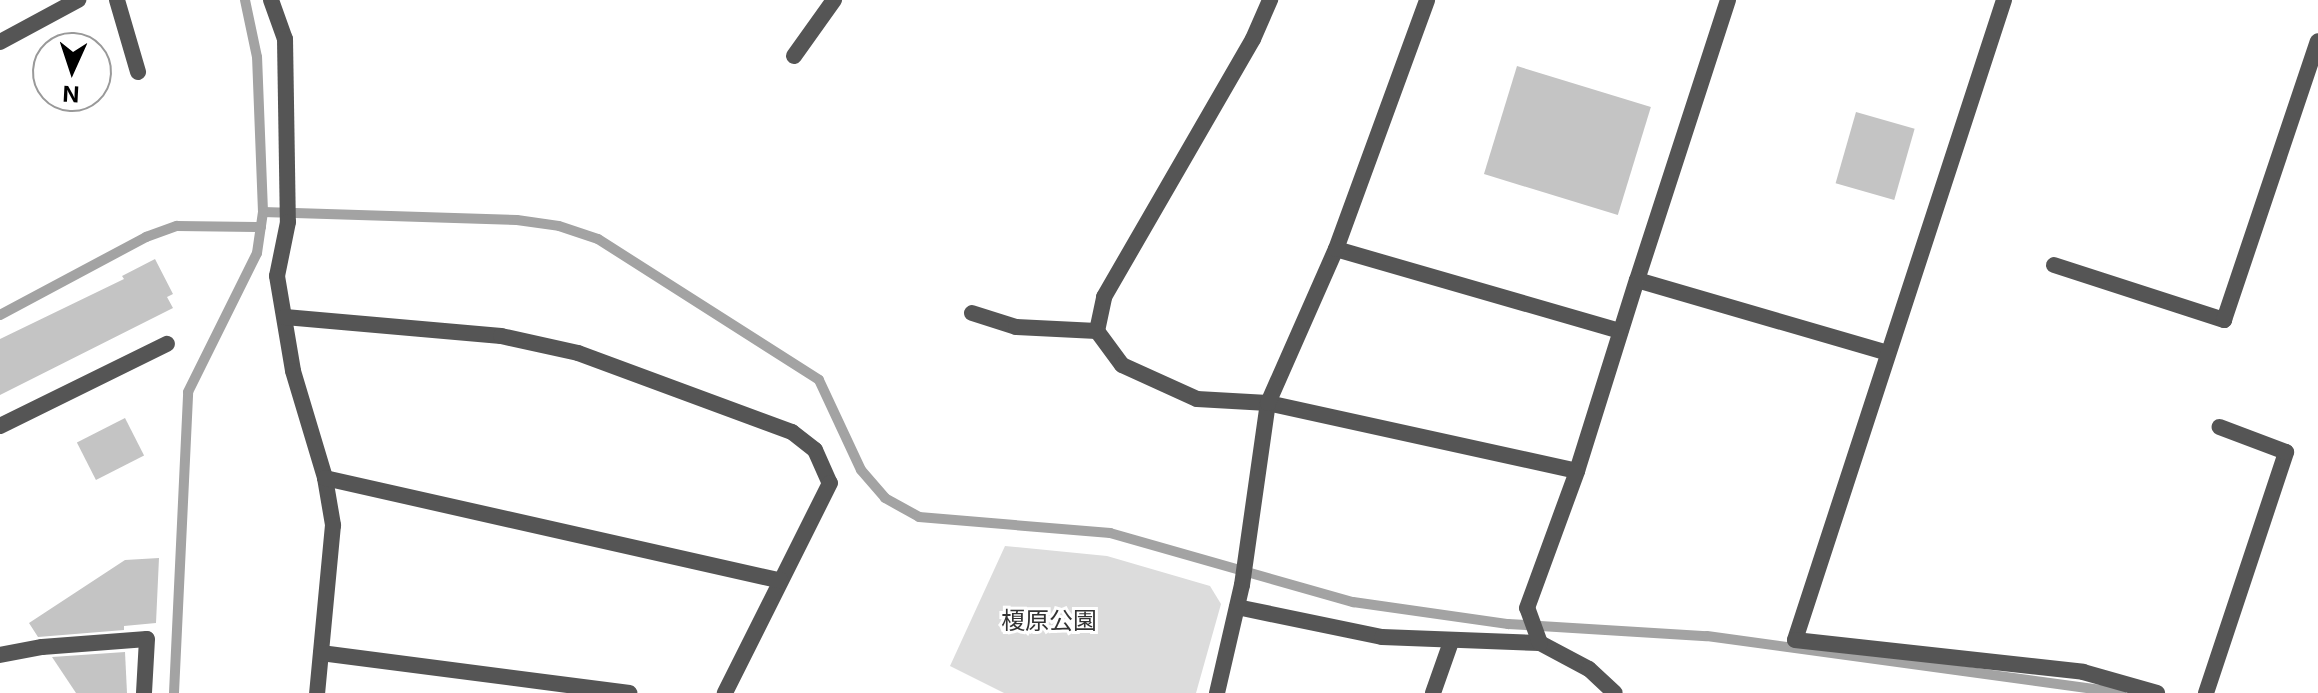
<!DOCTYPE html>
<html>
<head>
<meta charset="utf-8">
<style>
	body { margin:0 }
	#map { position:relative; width:2318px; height:693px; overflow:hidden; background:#fff; font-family:Inter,"Noto Sans JP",sans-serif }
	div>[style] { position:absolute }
	.green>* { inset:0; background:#dcdcdc }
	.stream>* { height:10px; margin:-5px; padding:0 5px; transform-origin:5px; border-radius:5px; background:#a3a3a3 }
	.building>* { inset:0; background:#c4c4c4; transform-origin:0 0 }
	.minor>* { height:16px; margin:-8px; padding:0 8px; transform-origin:8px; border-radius:8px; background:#555 }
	span { translate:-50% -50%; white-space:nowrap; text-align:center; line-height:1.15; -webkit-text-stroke:6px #fff; paint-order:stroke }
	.park-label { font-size:24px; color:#333 }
	.north { position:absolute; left:32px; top:32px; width:80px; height:80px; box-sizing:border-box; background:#fff; border:2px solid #999; border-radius:50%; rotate:183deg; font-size:22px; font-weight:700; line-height:32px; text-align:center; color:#000 }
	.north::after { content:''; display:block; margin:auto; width:28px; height:36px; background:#000; clip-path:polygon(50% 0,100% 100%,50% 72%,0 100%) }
</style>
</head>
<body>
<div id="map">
	<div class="green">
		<div style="clip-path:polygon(1005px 546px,1107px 556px,1210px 586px,1221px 604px,1196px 693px,1004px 693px,950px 666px)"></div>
	</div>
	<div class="stream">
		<div style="left:263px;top:212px;width:254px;rotate:1.8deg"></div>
		<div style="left:517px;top:220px;width:42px;rotate:8.1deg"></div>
		<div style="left:559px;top:226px;width:41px;rotate:18.4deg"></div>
		<div style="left:598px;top:239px;width:262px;rotate:32.5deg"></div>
		<div style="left:819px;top:380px;width:99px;rotate:65deg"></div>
		<div style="left:861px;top:470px;width:37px;rotate:49deg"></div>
		<div style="left:885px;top:498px;width:39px;rotate:29deg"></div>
		<div style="left:919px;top:517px;width:192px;rotate:4.8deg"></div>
		<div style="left:1110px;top:533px;width:253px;rotate:15.9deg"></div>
		<div style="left:1353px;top:602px;width:157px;rotate:8.1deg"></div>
		<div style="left:1508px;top:624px;width:199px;rotate:3.5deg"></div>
		<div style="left:1707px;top:636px;width:418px;rotate:7.8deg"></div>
		<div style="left:0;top:315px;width:166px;rotate:-28.1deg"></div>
		<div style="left:146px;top:237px;width:33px;rotate:-20deg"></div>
		<div style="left:177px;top:226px;width:84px;rotate:0.7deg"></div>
		<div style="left:174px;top:693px;width:301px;rotate:-87.3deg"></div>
		<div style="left:188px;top:392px;width:155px;rotate:-63.6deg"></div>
		<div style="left:257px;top:253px;width:41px;rotate:-81.7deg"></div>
		<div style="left:263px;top:212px;width:155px;rotate:-92.2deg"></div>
		<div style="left:257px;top:57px;width:58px;rotate:-101.9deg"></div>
	</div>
	<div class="building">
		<div style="left:1517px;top:66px;width:140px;height:113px;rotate:17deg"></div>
		<div style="left:1856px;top:112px;width:61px;height:74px;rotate:16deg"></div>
		<div style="clip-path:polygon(155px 259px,173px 294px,167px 297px,173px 308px,0 395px,0 339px,124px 279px,122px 276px)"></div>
		<div style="left:125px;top:418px;width:42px;height:54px;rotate:63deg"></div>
		<div style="clip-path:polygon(159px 558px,156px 623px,124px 626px,124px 630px,38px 637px,29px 623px,125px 560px)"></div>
		<div style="clip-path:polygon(125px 652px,127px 693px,76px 693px,52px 657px)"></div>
	</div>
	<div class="minor">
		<div style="left:117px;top:0;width:75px;rotate:73.7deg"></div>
		<div style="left:271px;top:0;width:41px;rotate:70.3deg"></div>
		<div style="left:285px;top:39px;width:183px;rotate:89.1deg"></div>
		<div style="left:288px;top:222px;width:55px;rotate:101.5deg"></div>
		<div style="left:277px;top:276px;width:96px;rotate:80.4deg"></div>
		<div style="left:293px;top:371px;width:112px;rotate:73.3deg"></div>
		<div style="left:325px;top:478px;width:48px;rotate:80.3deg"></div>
		<div style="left:333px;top:525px;width:169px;rotate:95.4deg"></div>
		<div style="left:1728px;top:0;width:294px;rotate:108deg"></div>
		<div style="left:1637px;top:280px;width:261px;rotate:16.2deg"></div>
		<div style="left:2004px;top:0;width:673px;rotate:108.09deg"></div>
		<div style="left:1795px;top:640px;width:290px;rotate:6.3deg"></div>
		<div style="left:2083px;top:672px;width:77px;rotate:15.8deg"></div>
		<div style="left:0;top:42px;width:89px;rotate:-28.3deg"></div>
		<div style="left:794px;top:56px;width:69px;rotate:-54.5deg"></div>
		<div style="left:1336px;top:249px;width:296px;rotate:16.1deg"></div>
		<div style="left:2054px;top:265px;width:179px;rotate:17.9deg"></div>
		<div style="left:2224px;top:320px;width:294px;rotate:-71.4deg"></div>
		<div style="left:972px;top:313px;width:46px;rotate:17.7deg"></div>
		<div style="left:1016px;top:327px;width:81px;rotate:2.8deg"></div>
		<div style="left:1097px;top:331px;width:35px;rotate:-78deg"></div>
		<div style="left:1104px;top:297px;width:298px;rotate:-60deg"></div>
		<div style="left:1253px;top:39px;width:43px;rotate:-66.4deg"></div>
		<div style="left:285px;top:317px;width:217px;rotate:5deg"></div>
		<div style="left:501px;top:336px;width:79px;rotate:12.4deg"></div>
		<div style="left:578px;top:353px;width:228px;rotate:20.3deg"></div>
		<div style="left:792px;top:432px;width:29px;rotate:38deg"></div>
		<div style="left:815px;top:450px;width:36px;rotate:66deg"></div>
		<div style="left:830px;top:483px;width:235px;rotate:116.6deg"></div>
		<div style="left:1097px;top:331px;width:42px;rotate:53.7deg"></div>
		<div style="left:1122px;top:365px;width:82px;rotate:24.4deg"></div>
		<div style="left:1197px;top:399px;width:71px;rotate:3.2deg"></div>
		<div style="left:1268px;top:403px;width:316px;rotate:12.4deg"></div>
		<div style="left:1577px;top:471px;width:200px;rotate:-72.6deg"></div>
		<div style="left:0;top:426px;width:186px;rotate:-26.2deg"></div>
		<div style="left:325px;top:478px;width:467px;rotate:12.7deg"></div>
		<div style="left:1237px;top:607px;width:148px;rotate:11.7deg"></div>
		<div style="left:1382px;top:637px;width:158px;rotate:2.2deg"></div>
		<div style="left:1540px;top:643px;width:55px;rotate:28deg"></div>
		<div style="left:1589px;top:669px;width:35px;rotate:43deg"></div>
		<div style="left:1540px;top:643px;width:37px;rotate:-110deg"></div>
		<div style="left:1527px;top:608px;width:146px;rotate:-69.9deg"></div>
		<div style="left:321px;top:653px;width:311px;rotate:7.4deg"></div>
		<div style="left:0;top:655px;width:43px;rotate:-10.8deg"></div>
		<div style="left:42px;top:647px;width:105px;rotate:-4.4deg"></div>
		<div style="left:147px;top:639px;width:54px;rotate:93.2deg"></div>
		<div style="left:1217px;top:693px;width:111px;rotate:-77deg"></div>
		<div style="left:1242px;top:585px;width:184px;rotate:-81.9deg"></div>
		<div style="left:1268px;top:403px;width:168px;rotate:-66.2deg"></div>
		<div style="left:1336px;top:249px;width:265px;rotate:-69.9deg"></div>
		<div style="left:1433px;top:693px;width:54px;rotate:-70.6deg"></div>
		<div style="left:2206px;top:693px;width:254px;rotate:-71.6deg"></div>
		<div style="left:2286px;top:452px;width:71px;rotate:-159.3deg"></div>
	</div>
	<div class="park-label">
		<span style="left:1049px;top:621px">榎原公園</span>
	</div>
	<div class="north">N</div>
</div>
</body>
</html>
